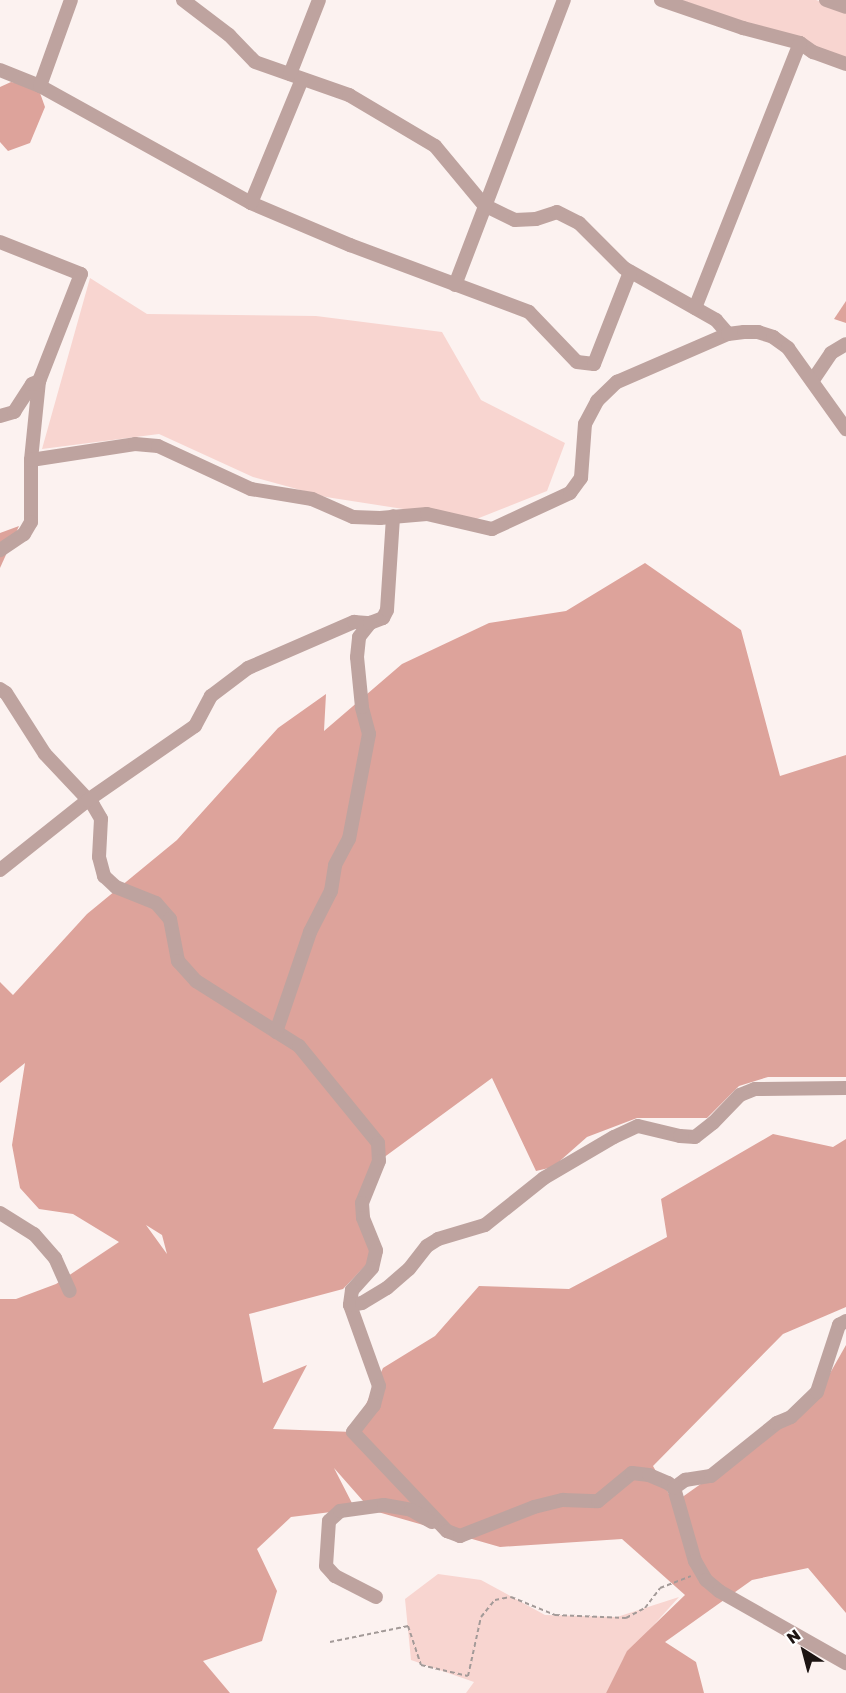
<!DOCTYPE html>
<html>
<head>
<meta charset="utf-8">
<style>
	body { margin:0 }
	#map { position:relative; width:846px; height:1693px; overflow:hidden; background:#fcf2f0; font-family:"Golos Text",sans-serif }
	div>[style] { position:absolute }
	.green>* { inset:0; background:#f8d5d0 }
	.forest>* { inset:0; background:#dda39b }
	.path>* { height:2px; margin-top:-1px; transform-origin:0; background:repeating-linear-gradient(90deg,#a39a98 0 4.5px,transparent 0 7.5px) }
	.minor>* { height:14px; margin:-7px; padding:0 7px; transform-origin:7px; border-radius:7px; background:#bea39f }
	span { translate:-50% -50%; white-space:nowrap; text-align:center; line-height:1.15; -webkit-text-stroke:4.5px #fff; paint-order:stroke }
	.north { position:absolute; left:774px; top:1621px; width:60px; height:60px; -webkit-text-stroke:4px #fff; paint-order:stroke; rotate:324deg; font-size:16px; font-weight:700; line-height:24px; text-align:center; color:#1c1412 }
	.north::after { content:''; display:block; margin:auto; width:21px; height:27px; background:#1c1412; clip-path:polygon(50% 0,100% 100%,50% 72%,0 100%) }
</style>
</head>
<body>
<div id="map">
	<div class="green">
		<div style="clip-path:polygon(681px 0,816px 0,846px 10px,846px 58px)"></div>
		<div style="clip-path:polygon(90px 278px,147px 314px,316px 316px,442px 332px,481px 400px,565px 443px,547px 491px,474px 520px,326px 497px,253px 477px,159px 434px,42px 449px)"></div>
		<div style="clip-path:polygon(438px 1574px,481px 1580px,545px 1615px,617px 1617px,679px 1597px,623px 1659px,606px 1693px,466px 1693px,474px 1682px,411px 1660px,405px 1599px)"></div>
	</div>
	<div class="forest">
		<div style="clip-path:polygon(11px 82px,32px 86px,40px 93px,45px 107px,30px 143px,8px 151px,0 142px,0 87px)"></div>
		<div style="clip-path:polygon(846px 301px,846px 323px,834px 319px)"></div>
		<div style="clip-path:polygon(19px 526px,0 568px,0 533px)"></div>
		<div style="clip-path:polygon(evenodd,645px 563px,741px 630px,780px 776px,846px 755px,846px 1077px,768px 1077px,739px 1086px,707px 1118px,637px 1118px,587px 1137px,553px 1167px,536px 1171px,492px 1078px,379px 1161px,362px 1203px,375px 1246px,368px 1263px,343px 1289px,249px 1314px,263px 1383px,307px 1365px,273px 1429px,353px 1432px,383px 1368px,435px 1336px,479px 1286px,569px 1289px,667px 1237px,661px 1199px,773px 1134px,833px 1147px,846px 1139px,846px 1307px,783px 1334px,653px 1466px,674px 1503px,812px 1405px,846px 1345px,846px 1613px,808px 1568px,752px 1580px,665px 1642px,696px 1662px,704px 1693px,606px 1693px,627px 1651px,685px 1595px,622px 1539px,500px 1547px,371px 1510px,334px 1468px,355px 1509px,291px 1517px,257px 1549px,277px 1591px,262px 1641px,203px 1661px,230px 1693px,0 1693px,0 1299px,16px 1299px,56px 1284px,119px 1242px,73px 1214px,39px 1209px,20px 1188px,12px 1145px,25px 1063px,0 1083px,0 982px,13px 995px,87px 914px,177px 840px,278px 728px,326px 694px,324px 731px,402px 664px,489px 623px,566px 611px,645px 563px,146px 1225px,162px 1235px,167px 1254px,146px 1225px)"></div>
	</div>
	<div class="path">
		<div style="left:330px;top:1642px;width:80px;rotate:-11.6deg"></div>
		<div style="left:408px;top:1626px;width:41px;rotate:71.6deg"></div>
		<div style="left:421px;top:1665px;width:48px;rotate:13.2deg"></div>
		<div style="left:468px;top:1676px;width:60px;rotate:-77.6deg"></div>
		<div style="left:481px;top:1617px;width:22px;rotate:-51deg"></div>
		<div style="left:495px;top:1600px;width:16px;rotate:-11deg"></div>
		<div style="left:511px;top:1597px;width:48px;rotate:22.2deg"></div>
		<div style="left:555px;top:1615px;width:71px;rotate:2.4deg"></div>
		<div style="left:626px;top:1618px;width:21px;rotate:-28deg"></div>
		<div style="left:645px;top:1608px;width:25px;rotate:-53deg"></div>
		<div style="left:660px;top:1588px;width:33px;rotate:-21deg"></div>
	</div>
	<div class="minor">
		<div style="left:183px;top:0;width:58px;rotate:37.3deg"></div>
		<div style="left:229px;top:35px;width:37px;rotate:46deg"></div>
		<div style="left:255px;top:62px;width:100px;rotate:19.3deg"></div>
		<div style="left:349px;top:95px;width:100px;rotate:30.7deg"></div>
		<div style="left:435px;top:146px;width:77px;rotate:50.3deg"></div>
		<div style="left:484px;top:205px;width:34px;rotate:26deg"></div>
		<div style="left:515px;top:220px;width:21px;rotate:-3deg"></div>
		<div style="left:536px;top:219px;width:22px;rotate:-18deg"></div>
		<div style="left:557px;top:212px;width:25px;rotate:27deg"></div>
		<div style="left:579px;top:223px;width:64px;rotate:45deg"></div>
		<div style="left:624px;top:268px;width:106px;rotate:29.5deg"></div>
		<div style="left:716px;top:320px;width:18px;rotate:49deg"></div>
		<div style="left:661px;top:0;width:87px;rotate:18.9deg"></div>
		<div style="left:743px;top:28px;width:59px;rotate:14.7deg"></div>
		<div style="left:800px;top:43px;width:16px;rotate:35deg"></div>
		<div style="left:813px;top:52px;width:35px;rotate:20deg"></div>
		<div style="left:826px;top:0;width:21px;rotate:19deg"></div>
		<div style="left:0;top:70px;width:43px;rotate:21.8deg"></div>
		<div style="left:40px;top:86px;width:241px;rotate:29deg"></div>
		<div style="left:251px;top:203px;width:108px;rotate:23deg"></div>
		<div style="left:350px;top:245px;width:191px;rotate:20.5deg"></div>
		<div style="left:529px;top:312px;width:69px;rotate:46.2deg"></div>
		<div style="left:577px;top:362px;width:17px;rotate:7deg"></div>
		<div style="left:594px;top:364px;width:99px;rotate:-68.6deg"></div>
		<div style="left:290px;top:74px;width:79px;rotate:-68.6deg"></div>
		<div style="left:40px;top:86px;width:91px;rotate:-70.2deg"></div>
		<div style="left:251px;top:203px;width:134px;rotate:-67.6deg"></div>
		<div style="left:0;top:242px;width:87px;rotate:21.6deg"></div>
		<div style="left:81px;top:274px;width:115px;rotate:111.4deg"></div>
		<div style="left:39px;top:381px;width:79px;rotate:95.8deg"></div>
		<div style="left:31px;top:460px;width:62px;rotate:90deg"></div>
		<div style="left:31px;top:522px;width:14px;rotate:120deg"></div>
		<div style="left:24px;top:534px;width:29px;rotate:146deg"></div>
		<div style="left:455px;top:285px;width:305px;rotate:-69.1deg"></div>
		<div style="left:695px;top:308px;width:285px;rotate:-68.4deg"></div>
		<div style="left:813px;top:380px;width:32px;rotate:-56deg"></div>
		<div style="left:831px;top:353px;width:17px;rotate:-31deg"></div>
		<div style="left:0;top:416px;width:15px;rotate:-16deg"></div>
		<div style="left:14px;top:412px;width:33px;rotate:-57deg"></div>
		<div style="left:32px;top:384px;width:8px;rotate:-23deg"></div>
		<div style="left:31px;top:460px;width:105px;rotate:-8.7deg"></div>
		<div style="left:135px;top:444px;width:23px;rotate:5deg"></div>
		<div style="left:158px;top:446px;width:102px;rotate:24.8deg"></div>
		<div style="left:251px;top:489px;width:62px;rotate:9.3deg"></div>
		<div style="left:312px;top:499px;width:45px;rotate:23.7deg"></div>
		<div style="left:353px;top:517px;width:27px;rotate:2deg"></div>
		<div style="left:380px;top:518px;width:47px;rotate:-4.9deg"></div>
		<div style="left:427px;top:514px;width:67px;rotate:13deg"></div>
		<div style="left:492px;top:529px;width:86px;rotate:-24.8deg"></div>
		<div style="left:570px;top:493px;width:19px;rotate:-54deg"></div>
		<div style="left:581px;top:478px;width:54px;rotate:-85.8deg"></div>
		<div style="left:585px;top:424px;width:26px;rotate:-62deg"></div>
		<div style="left:597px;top:401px;width:28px;rotate:-44deg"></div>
		<div style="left:617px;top:382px;width:121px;rotate:-23.4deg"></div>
		<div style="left:728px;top:334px;width:16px;rotate:-7deg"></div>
		<div style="left:744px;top:332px;width:14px"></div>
		<div style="left:758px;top:332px;width:16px;rotate:18deg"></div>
		<div style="left:773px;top:337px;width:19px;rotate:36deg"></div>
		<div style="left:788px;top:348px;width:100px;rotate:54.4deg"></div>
		<div style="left:0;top:689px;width:7px;rotate:34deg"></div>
		<div style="left:6px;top:693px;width:72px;rotate:57.4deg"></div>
		<div style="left:45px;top:754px;width:70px;rotate:46.7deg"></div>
		<div style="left:93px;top:805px;width:16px;rotate:60deg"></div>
		<div style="left:101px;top:819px;width:38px;rotate:93deg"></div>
		<div style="left:99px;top:857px;width:20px;rotate:75deg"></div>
		<div style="left:104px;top:876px;width:16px;rotate:43deg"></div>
		<div style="left:116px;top:887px;width:43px;rotate:21.8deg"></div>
		<div style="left:156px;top:903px;width:21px;rotate:49deg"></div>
		<div style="left:170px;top:919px;width:43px;rotate:79.2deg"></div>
		<div style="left:178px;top:961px;width:27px;rotate:48deg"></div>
		<div style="left:196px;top:981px;width:122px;rotate:32.3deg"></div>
		<div style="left:299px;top:1046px;width:125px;rotate:50.8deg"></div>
		<div style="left:378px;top:1143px;width:18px;rotate:87deg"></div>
		<div style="left:379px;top:1161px;width:45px;rotate:112deg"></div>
		<div style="left:362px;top:1203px;width:15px;rotate:86deg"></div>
		<div style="left:363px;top:1218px;width:35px;rotate:68deg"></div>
		<div style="left:376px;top:1251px;width:17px;rotate:103deg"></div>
		<div style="left:372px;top:1268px;width:30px;rotate:132deg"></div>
		<div style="left:352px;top:1290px;width:15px;rotate:98deg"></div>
		<div style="left:350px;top:1305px;width:86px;rotate:70.3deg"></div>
		<div style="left:379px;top:1386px;width:20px;rotate:105deg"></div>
		<div style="left:374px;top:1405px;width:34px;rotate:128deg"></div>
		<div style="left:353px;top:1432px;width:137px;rotate:46.5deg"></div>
		<div style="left:447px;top:1531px;width:14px;rotate:21deg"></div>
		<div style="left:460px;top:1536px;width:79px;rotate:-21.4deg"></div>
		<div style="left:534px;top:1507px;width:30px;rotate:-14deg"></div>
		<div style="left:563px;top:1500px;width:35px;rotate:2deg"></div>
		<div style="left:598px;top:1501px;width:44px;rotate:-39.5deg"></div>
		<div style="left:632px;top:1473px;width:17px;rotate:7deg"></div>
		<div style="left:649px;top:1475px;width:21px;rotate:23deg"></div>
		<div style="left:668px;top:1483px;width:8px;rotate:40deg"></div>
		<div style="left:674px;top:1488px;width:76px;rotate:74deg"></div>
		<div style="left:695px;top:1561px;width:22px;rotate:60deg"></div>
		<div style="left:706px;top:1580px;width:17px;rotate:40deg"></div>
		<div style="left:719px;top:1591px;width:146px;rotate:29.6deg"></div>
		<div style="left:0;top:870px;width:112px;rotate:-38.5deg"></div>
		<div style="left:88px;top:800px;width:130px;rotate:-34.7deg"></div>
		<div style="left:195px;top:726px;width:34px;rotate:-62deg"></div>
		<div style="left:211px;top:696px;width:46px;rotate:-37.1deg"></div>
		<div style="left:248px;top:668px;width:116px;rotate:-23.5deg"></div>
		<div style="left:354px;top:622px;width:16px;rotate:4deg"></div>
		<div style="left:276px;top:1032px;width:106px;rotate:-71.2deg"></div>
		<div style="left:310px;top:932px;width:46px;rotate:-62.9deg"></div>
		<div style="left:331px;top:891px;width:26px;rotate:-81deg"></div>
		<div style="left:335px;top:865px;width:30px;rotate:-62deg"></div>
		<div style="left:349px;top:839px;width:107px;rotate:-79.2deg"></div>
		<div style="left:369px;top:734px;width:28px;rotate:-105deg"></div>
		<div style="left:362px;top:707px;width:50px;rotate:-95.7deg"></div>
		<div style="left:357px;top:657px;width:20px;rotate:-84deg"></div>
		<div style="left:359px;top:637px;width:18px;rotate:-52deg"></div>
		<div style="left:370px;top:623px;width:14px;rotate:-21deg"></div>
		<div style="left:383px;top:618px;width:9px;rotate:-63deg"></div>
		<div style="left:387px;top:610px;width:94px;rotate:-86.3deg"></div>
		<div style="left:0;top:1213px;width:40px;rotate:32deg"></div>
		<div style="left:34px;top:1234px;width:32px;rotate:49deg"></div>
		<div style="left:55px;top:1258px;width:36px;rotate:66deg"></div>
		<div style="left:350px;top:1305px;width:12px;rotate:-9deg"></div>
		<div style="left:362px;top:1303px;width:29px;rotate:-31deg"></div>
		<div style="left:387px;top:1288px;width:29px;rotate:-41deg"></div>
		<div style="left:409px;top:1269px;width:29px;rotate:-52deg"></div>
		<div style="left:427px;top:1246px;width:13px;rotate:-32deg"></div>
		<div style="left:438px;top:1239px;width:49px;rotate:-16.6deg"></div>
		<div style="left:485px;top:1225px;width:75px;rotate:-38.5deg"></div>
		<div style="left:544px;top:1178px;width:81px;rotate:-30.4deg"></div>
		<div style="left:614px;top:1137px;width:26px;rotate:-25deg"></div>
		<div style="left:638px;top:1126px;width:43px;rotate:13.4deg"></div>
		<div style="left:680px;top:1136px;width:15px;rotate:4deg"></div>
		<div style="left:695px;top:1137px;width:23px;rotate:-38deg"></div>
		<div style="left:713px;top:1123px;width:39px;rotate:-46deg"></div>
		<div style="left:740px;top:1095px;width:16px;rotate:-22deg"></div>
		<div style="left:755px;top:1089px;width:91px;rotate:-0.6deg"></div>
		<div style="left:674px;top:1488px;width:14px;rotate:-36deg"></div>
		<div style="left:685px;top:1480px;width:26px;rotate:-9deg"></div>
		<div style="left:711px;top:1476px;width:85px;rotate:-38.8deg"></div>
		<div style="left:777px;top:1423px;width:15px;rotate:-23deg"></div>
		<div style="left:791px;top:1417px;width:36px;rotate:-44deg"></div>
		<div style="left:817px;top:1392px;width:71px;rotate:-71.8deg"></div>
		<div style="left:839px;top:1325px;width:8px;rotate:-30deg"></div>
		<div style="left:376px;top:1597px;width:46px;rotate:-152.9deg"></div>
		<div style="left:335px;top:1576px;width:13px;rotate:-132deg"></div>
		<div style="left:326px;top:1566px;width:45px;rotate:-86.2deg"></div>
		<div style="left:329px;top:1521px;width:15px;rotate:-42deg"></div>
		<div style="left:340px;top:1511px;width:44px;rotate:-7.8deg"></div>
		<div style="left:384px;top:1505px;width:27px;rotate:10deg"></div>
		<div style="left:411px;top:1510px;width:24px;rotate:30deg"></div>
	</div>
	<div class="north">N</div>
</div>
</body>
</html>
